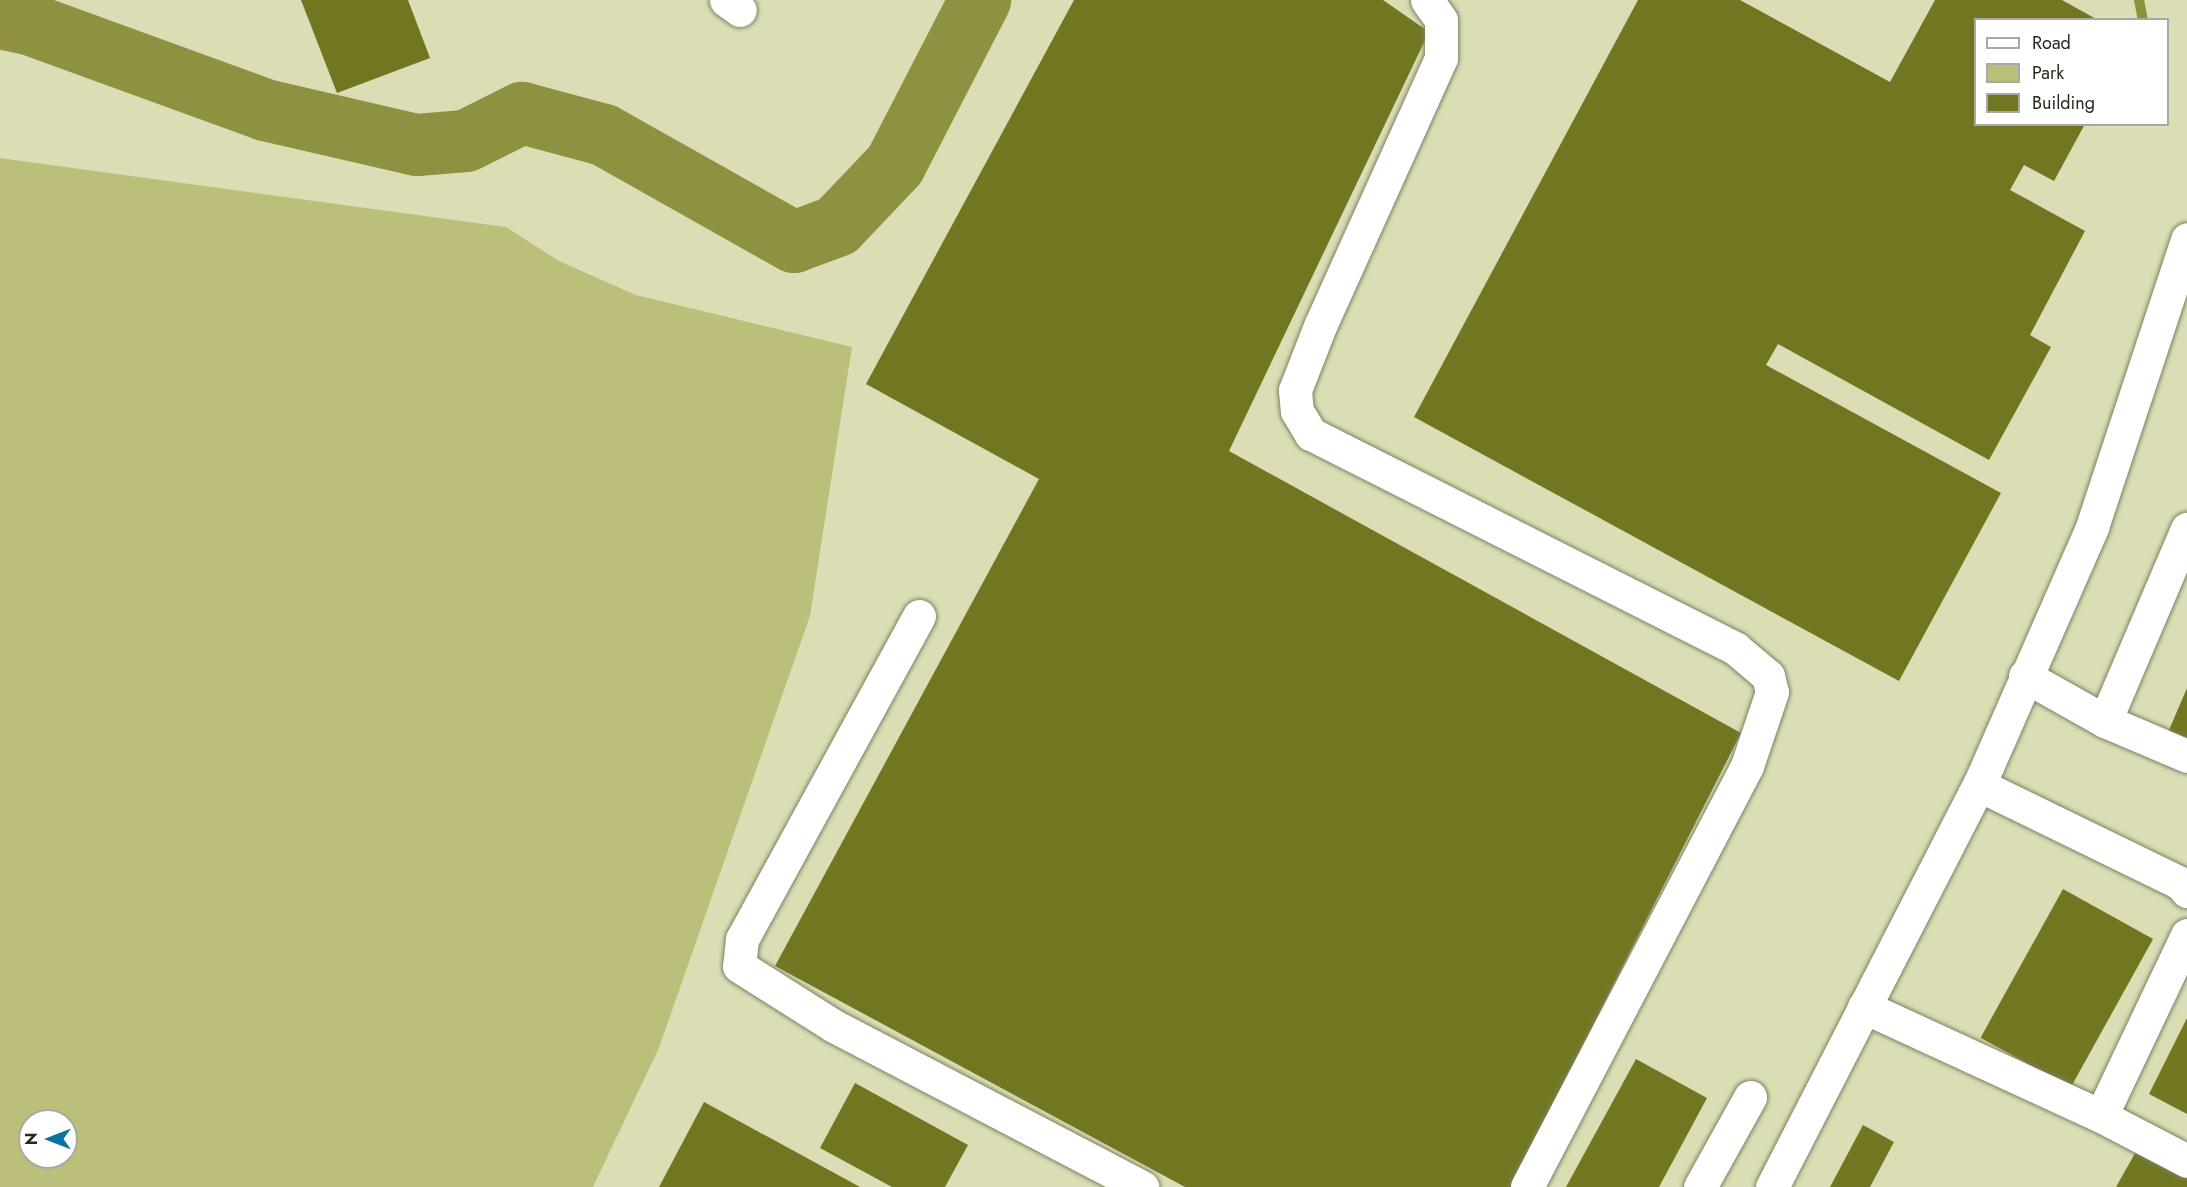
<!DOCTYPE html>
<html>
<head>
<meta charset="utf-8">
<style>
	body { margin:0 }
	#map { position:relative; width:2187px; height:1187px; overflow:hidden; background:#e6e9c7; font-family:Jost,sans-serif }
	div>[style] { position:absolute }
	.built>* { inset:0; background:#dbdeb5 }
	.green>* { inset:0; background:#bbbf7a }
	.stream>* { height:10px; margin:-5px; padding:0 5px; transform-origin:5px; border-radius:5px; background:#8e9140 }
	.river>* { height:62px; margin:-31px; padding:0 31px; transform-origin:31px; border-radius:31px; background:#8e9140 }
	.building>* { inset:0; background:#737621; transform-origin:0 0 }
	.roads { filter:drop-shadow(0 0 2px #7f8162) drop-shadow(0 0 2px #7f8162) }
	.minor>* { height:33px; margin:-16.5px; padding:0 16.5px; transform-origin:16.5px; border-radius:16.5px; background:#fff }
	span { translate:-50% -50%; white-space:nowrap; text-align:center; line-height:1.15; -webkit-text-stroke:6px #fff; paint-order:stroke }
	.legend { position:absolute; left:1974px; top:18px; width:195px; height:108px; box-sizing:border-box; background:#fff; border:2px solid #a9a9a4; margin:0; padding:8px 10px; list-style:none; font-size:18px; color:#27281b }
	.legend li { display:flex; align-items:center; gap:12px; height:30px }
	.legend b { width:30px; border:2px solid #a9a9a4 }
	.north { position:absolute; left:18px; top:1109px; width:60px; height:60px; box-sizing:border-box; background:#fff; border:2px solid #a9a9a4; border-radius:50%; rotate:270deg; font-size:16px; font-weight:700; line-height:24px; text-align:center; color:#27281b }
	.north::after { content:''; display:block; margin:auto; width:21px; height:27px; background:#0875a0; clip-path:polygon(50% 0,100% 100%,50% 72%,0 100%) }
</style>
</head>
<body>
<div id="map">
	<div class="built">
		<div style="clip-path:polygon(evenodd,0 0,2187px 0,2187px 1187px,593px 1187px,659px 1048px,810px 616px,852px 347px,636px 295px,559px 261px,506px 227px,0 158px,0 0,1976px 20px,2168px 20px,2168px 124px,1976px 124px,1976px 20px)"></div>
	</div>
	<div class="green">
		<div style="clip-path:polygon(evenodd,0 158px,506px 227px,559px 261px,636px 295px,852px 347px,810px 616px,659px 1048px,593px 1187px,0 1187px,0 158px,30px 1121px,66px 1121px,66px 1157px,30px 1157px,30px 1121px)"></div>
	</div>
	<div class="stream">
		<div style="left:2139px;top:0;width:20px;rotate:79deg"></div>
	</div>
	<div class="river">
		<div style="left:0;top:18px;width:33px;rotate:12deg"></div>
		<div style="left:32px;top:25px;width:248px;rotate:20deg"></div>
		<div style="left:265px;top:110px;width:156px;rotate:13deg"></div>
		<div style="left:417px;top:145px;width:49px;rotate:-4.7deg"></div>
		<div style="left:466px;top:141px;width:63px;rotate:-26.6deg"></div>
		<div style="left:522px;top:113px;width:85px;rotate:15deg"></div>
		<div style="left:604px;top:135px;width:218px;rotate:29.4deg"></div>
		<div style="left:794px;top:242px;width:46px;rotate:-20.4deg"></div>
		<div style="left:837px;top:226px;width:84px;rotate:-46.4deg"></div>
		<div style="left:895px;top:165px;width:186px;rotate:-62.7deg"></div>
	</div>
	<div class="building">
		<div style="clip-path:polygon(301px 0,408px 0,430px 58px,337px 93px)"></div>
		<div style="clip-path:polygon(1074px 0,1383px 0,1429px 32px,1229px 451px,1741px 733px,1511px 1187px,1185px 1187px,775px 966px,1039px 479px,866px 384px)"></div>
		<div style="clip-path:polygon(1638px 0,1740px 0,1890px 82px,1935px 0,2062px 0,2098px 20px,1976px 20px,1976px 124px,2085px 124px,2054px 181px,2024px 165px,2010px 190px,2085px 231px,2030px 335px,2051px 347px,1989px 460px,1778px 344px,1766px 365px,2001px 493px,1899px 681px,1414px 417px)"></div>
		<div style="clip-path:polygon(2187px 688px,2187px 746px,2166px 737px)"></div>
		<div style="left:2063px;top:889px;width:103px;height:170px;rotate:29deg"></div>
		<div style="clip-path:polygon(2187px 1018px,2187px 1114px,2149px 1094px)"></div>
		<div style="clip-path:polygon(1636px 1059px,1707px 1098px,1659px 1187px,1566px 1187px)"></div>
		<div style="clip-path:polygon(855px 1083px,968px 1145px,945px 1187px,892px 1187px,820px 1148px)"></div>
		<div style="clip-path:polygon(704px 1102px,860px 1187px,659px 1187px)"></div>
		<div style="clip-path:polygon(1863px 1125px,1894px 1142px,1870px 1187px,1830px 1187px)"></div>
		<div style="clip-path:polygon(2138px 1148px,2187px 1175px,2187px 1187px,2116px 1187px)"></div>
	</div>
	<div class="roads">
		<div class="minor">
			<div style="left:726px;top:0;width:17px;rotate:36deg"></div>
			<div style="left:1427px;top:0;width:24px;rotate:55deg"></div>
			<div style="left:1441px;top:20px;width:38px;rotate:90deg"></div>
			<div style="left:1441px;top:58px;width:294px;rotate:114.3deg"></div>
			<div style="left:1320px;top:326px;width:69px;rotate:111.3deg"></div>
			<div style="left:1295px;top:390px;width:21px;rotate:85deg"></div>
			<div style="left:1297px;top:411px;width:27px;rotate:59deg"></div>
			<div style="left:1311px;top:434px;width:476px;rotate:26.8deg"></div>
			<div style="left:1736px;top:649px;width:42px;rotate:40.2deg"></div>
			<div style="left:1768px;top:676px;width:16px;rotate:76deg"></div>
			<div style="left:1772px;top:692px;width:78px;rotate:108.7deg"></div>
			<div style="left:1747px;top:766px;width:475px;rotate:117.6deg"></div>
			<div style="left:919px;top:616px;width:368px;rotate:118.7deg"></div>
			<div style="left:742px;top:939px;width:27px;rotate:96deg"></div>
			<div style="left:739px;top:966px;width:112px;rotate:32.3deg"></div>
			<div style="left:834px;top:1026px;width:348px;rotate:27.6deg"></div>
			<div style="left:2025px;top:676px;width:92px;rotate:29.4deg"></div>
			<div style="left:2105px;top:721px;width:89px;rotate:23.1deg"></div>
			<div style="left:2105px;top:721px;width:209px;rotate:-66.9deg"></div>
			<div style="left:1979px;top:785px;width:224px;rotate:26deg"></div>
			<div style="left:2180px;top:883px;width:11px;rotate:49deg"></div>
			<div style="left:2187px;top:935px;width:200px;rotate:115.4deg"></div>
			<div style="left:2101px;top:1116px;width:97px;rotate:27.6deg"></div>
			<div style="left:1864px;top:1007px;width:261px;rotate:24.7deg"></div>
			<div style="left:1700px;top:1187px;width:103px;rotate:-60.9deg"></div>
			<div style="left:1772px;top:1187px;width:452px;rotate:-62.8deg"></div>
			<div style="left:1979px;top:785px;width:282px;rotate:-66.3deg"></div>
			<div style="left:2092px;top:527px;width:303px;rotate:-71.7deg"></div>
		</div>
	</div>
	<ul class="legend">
	<li><b style="height:8px;background:#fff"></b>Road</li>
	<li><b style="height:16px;background:#bbbf7a"></b>Park</li>
	<li><b style="height:16px;background:#737621"></b>Building</li>
	</ul>
	<div class="north">N</div>
</div>
</body>
</html>
